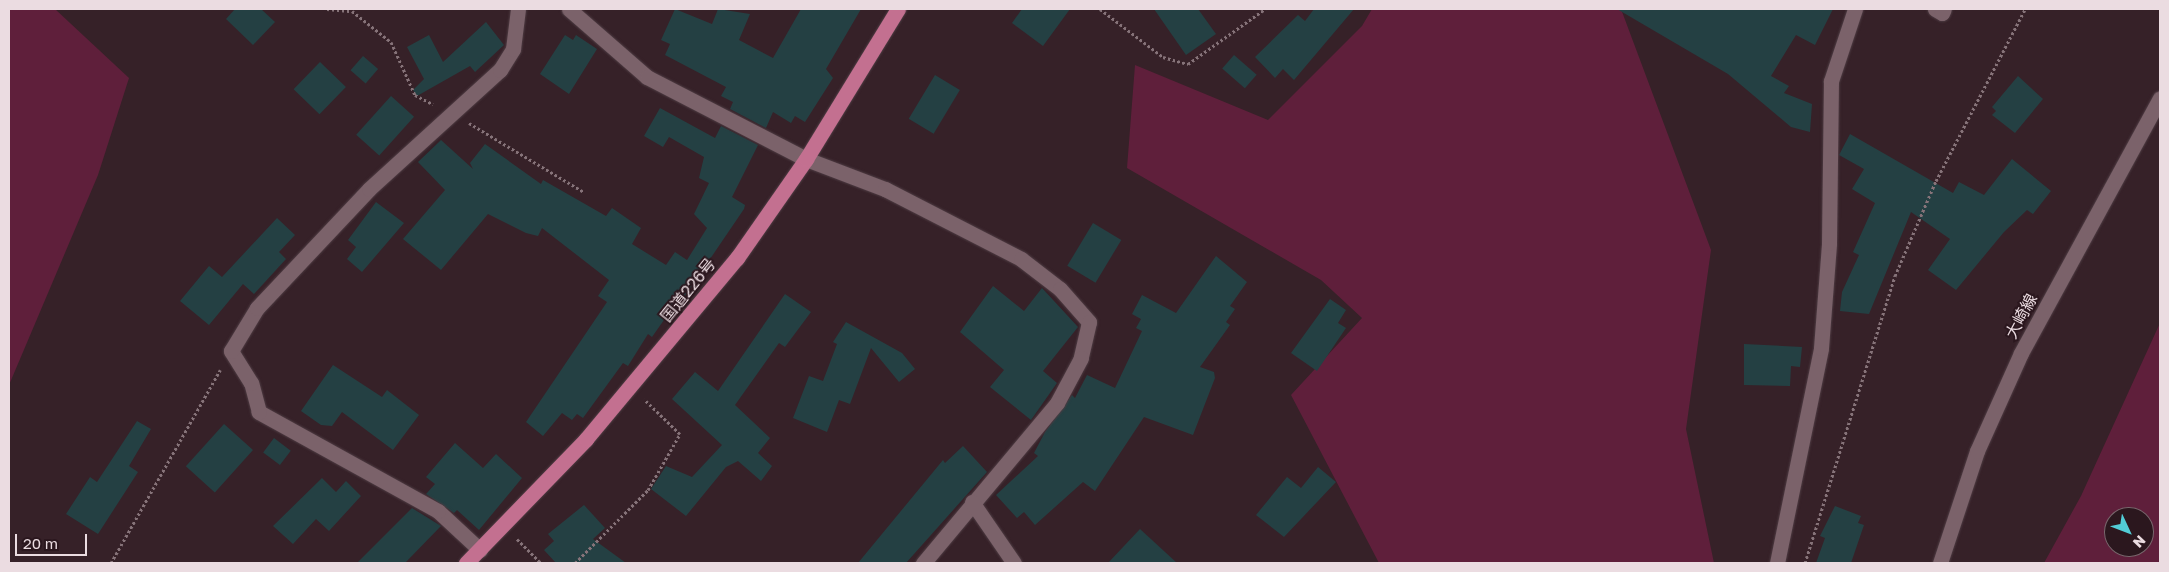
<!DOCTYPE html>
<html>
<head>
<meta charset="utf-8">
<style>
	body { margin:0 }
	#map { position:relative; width:2169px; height:572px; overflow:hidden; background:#362128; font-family:"Golos Text","Noto Sans JP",sans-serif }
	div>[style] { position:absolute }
	.green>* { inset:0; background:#5f1f3b }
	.building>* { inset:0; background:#244043; transform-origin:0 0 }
	.path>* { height:3px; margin-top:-1.5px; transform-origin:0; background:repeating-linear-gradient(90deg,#867379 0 2.5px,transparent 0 5px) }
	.roads { filter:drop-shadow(0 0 1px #4e3c43) drop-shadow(0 0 1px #4e3c43) }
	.minor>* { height:15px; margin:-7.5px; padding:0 7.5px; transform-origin:7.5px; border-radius:7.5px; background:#7b626a }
	.tertiary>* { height:15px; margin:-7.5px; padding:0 7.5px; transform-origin:7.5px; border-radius:7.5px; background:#7b626a }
	.trunk>* { height:15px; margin:-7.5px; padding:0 7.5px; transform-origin:7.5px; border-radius:7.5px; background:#c37090 }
	span { translate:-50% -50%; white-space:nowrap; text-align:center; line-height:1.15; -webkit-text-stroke:4px #2b171e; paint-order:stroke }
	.street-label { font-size:16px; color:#ebdce1 }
	.frame { position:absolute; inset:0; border:10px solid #ebdce1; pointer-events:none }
	.north { position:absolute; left:2104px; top:507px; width:50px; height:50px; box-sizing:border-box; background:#2b171e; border:1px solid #78666c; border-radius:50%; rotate:133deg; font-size:14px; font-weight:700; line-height:20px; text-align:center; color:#ebdce1 }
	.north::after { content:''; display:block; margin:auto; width:18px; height:22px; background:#52ccd6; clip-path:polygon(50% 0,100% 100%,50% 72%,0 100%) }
	.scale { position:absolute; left:15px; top:534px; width:72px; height:22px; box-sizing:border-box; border:2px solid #ebdce1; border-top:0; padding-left:6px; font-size:15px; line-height:18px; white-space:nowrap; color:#ebdce1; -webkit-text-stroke:4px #2b171e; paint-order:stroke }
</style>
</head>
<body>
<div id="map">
	<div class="green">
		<div style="clip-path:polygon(9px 9px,55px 9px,129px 78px,98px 175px,9px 385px)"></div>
		<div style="clip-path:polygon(1372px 9px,1621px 9px,1711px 250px,1686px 429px,1714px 563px,1379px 563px,1291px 395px,1362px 318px,1321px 280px,1127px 168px,1135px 65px,1268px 120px,1362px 26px)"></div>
		<div style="clip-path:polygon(evenodd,2160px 323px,2160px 563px,2044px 563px,2081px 496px,2160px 323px,2114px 517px,2144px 517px,2144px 547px,2114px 547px,2114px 517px)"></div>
	</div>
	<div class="building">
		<div style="clip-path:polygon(235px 9px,261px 9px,275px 22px,253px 45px,226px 19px)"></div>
		<div style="clip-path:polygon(675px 9px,712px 24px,718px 9px,750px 14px,739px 40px,773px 58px,801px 9px,861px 9px,826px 69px,833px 78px,805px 122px,795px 116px,791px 123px,773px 112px,766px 128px,730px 109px,733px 102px,721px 96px,726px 87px,665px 55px,670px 44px,661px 40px)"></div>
		<div style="clip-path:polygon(1022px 9px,1070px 9px,1043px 46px,1012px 23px)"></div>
		<div style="clip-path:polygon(1154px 9px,1198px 9px,1216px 34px,1186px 55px)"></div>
		<div style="clip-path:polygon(1314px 9px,1354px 9px,1294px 80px,1283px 69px,1275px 78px,1255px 57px,1298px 15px,1305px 21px)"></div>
		<div style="clip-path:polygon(1617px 9px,1833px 9px,1815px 45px,1796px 35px,1771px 76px,1789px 86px,1784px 93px,1812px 104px,1810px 132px,1791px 127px,1728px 74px)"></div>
		<div style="clip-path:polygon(486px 22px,504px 45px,475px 72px,470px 66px,417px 96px,413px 90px,424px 79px,407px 47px,429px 35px,443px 62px)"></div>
		<div style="clip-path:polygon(565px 35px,573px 40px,576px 35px,597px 49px,569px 94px,540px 74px)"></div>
		<div style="left:1234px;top:55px;width:30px;height:18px;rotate:41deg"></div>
		<div style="left:363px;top:56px;width:20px;height:19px;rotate:41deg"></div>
		<div style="left:320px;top:62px;width:36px;height:38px;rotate:44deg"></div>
		<div style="left:935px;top:75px;width:29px;height:51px;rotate:31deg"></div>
		<div style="clip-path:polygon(2018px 76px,2043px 99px,2015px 133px,1992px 115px,1996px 111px,1992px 107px)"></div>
		<div style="left:391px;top:96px;width:31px;height:52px;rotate:42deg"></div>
		<div style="clip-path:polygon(660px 108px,715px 138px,721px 126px,758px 145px,732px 197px,745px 205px,744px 209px,674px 312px,671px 310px,652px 337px,648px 334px,628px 366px,623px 363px,583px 418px,577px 414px,572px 420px,562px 413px,543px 436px,526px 422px,607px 302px,598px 296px,609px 280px,542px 228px,538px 236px,526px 233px,488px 214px,441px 270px,403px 239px,445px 190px,418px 162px,441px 140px,473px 169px,470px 163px,485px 144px,541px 184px,543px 180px,606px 216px,612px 208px,641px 228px,632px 244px,666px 265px,675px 252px,687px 260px,707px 228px,694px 214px,709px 183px,699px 178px,704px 157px,669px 137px,663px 147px,644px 136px)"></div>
		<div style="clip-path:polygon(1850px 134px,1953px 193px,1959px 182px,1984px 195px,2012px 159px,2051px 191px,2033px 214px,2027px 210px,2004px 232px,1956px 290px,1928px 270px,1950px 239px,1911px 212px,1869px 314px,1840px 311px,1842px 292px,1859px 255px,1853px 252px,1875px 203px,1852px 189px,1864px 169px,1839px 155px)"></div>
		<div style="clip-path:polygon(376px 202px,404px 223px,362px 272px,347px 259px,356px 247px,348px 240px)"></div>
		<div style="clip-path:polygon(277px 218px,295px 235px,279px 252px,286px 259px,254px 294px,243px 284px,209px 325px,180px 301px,209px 266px,222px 277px)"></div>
		<div style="left:1093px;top:223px;width:33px;height:50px;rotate:31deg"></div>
		<div style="clip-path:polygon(1216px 256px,1247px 282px,1230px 306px,1235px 309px,1226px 322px,1230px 325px,1200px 367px,1214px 372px,1215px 378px,1193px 435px,1144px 417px,1095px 491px,1083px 482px,1035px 525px,1024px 512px,1017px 518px,996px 495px,1038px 456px,1034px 453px,1045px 432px,1072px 395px,1075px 398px,1087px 375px,1115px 388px,1142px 331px,1136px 328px,1141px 319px,1132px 314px,1142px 295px,1176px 313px)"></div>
		<div style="clip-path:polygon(993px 286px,1024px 311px,1042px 288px,1078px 327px,1043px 371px,1057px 383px,1031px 420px,990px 387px,1004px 370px,960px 332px)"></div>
		<div style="clip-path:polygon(785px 294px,811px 312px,785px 347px,779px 343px,735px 405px,770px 438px,758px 453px,772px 466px,761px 481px,738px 461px,726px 467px,686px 516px,651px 489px,666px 466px,692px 477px,722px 445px,672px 399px,695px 372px,718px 391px)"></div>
		<div style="clip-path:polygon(1330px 299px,1346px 310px,1338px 323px,1346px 328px,1317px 371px,1291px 353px)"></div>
		<div style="clip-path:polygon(846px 322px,902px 353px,915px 369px,899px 382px,871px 348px,850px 404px,839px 400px,827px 432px,793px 418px,809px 376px,823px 381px,837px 344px,833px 342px)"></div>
		<div style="clip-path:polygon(1744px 344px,1802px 347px,1800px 367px,1791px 366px,1790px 386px,1744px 385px)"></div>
		<div style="clip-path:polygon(333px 365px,382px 397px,387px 390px,419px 415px,393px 450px,342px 412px,332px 426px,321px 425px,301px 411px)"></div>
		<div style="clip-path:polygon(137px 421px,151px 429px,129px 466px,138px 472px,98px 534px,66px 514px,90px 477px,97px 482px)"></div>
		<div style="left:224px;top:424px;width:39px;height:57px;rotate:42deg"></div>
		<div style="left:274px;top:438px;width:21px;height:18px;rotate:37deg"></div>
		<div style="clip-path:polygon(455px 443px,483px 468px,496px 454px,522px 478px,479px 530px,457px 510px,454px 513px,426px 494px,435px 484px,426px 477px)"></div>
		<div style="clip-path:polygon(963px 446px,987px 472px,906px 563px,858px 563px,943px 460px,945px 463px)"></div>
		<div style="clip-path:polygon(1318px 467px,1336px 482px,1284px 537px,1256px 515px,1287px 477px,1301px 488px)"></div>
		<div style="clip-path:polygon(322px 478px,336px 492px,346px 481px,361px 496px,329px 531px,316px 519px,293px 544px,273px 526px)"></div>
		<div style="clip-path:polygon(584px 505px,605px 528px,593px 539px,626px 563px,556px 563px,544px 550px,554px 541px,548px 534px)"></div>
		<div style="clip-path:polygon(1835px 506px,1861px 516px,1858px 523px,1864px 525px,1851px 563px,1816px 563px,1825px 538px,1820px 536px)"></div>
		<div style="clip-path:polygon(412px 508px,441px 526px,405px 563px,357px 563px)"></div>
		<div style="clip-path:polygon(1140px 529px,1177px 563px,1108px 563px)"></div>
	</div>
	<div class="path">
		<div style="left:327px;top:9px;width:25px;rotate:5deg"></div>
		<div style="left:352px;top:11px;width:50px;rotate:38.5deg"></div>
		<div style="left:391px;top:42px;width:58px;rotate:65.6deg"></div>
		<div style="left:415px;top:95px;width:20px;rotate:27deg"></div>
		<div style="left:1100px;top:9px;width:79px;rotate:37.3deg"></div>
		<div style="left:1163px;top:57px;width:26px;rotate:16deg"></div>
		<div style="left:1188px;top:64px;width:95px;rotate:-35.5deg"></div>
		<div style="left:469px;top:123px;width:134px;rotate:31deg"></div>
		<div style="left:517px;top:539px;width:34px;rotate:45deg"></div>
		<div style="left:111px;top:563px;width:222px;rotate:-60.5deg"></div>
		<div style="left:575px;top:563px;width:103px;rotate:-45deg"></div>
		<div style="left:648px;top:490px;width:64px;rotate:-60.3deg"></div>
		<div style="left:680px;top:434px;width:50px;rotate:-135.8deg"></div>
		<div style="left:1805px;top:563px;width:301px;rotate:-72.6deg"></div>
		<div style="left:1895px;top:276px;width:103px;rotate:-66.7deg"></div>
		<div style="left:1936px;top:181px;width:194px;rotate:-62.6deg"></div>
	</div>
	<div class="roads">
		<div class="minor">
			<div style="left:569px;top:9px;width:103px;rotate:41.1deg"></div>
			<div style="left:647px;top:77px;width:179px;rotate:27.3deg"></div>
			<div style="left:806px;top:159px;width:85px;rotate:20.8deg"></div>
			<div style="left:885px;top:189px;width:153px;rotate:27.2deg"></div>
			<div style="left:1021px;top:259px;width:49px;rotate:37.6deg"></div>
			<div style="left:1060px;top:289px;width:44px;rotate:48.7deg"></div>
			<div style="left:1089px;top:322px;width:37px;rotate:103deg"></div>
			<div style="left:1081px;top:358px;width:51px;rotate:118.1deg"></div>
			<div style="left:1057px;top:403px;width:209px;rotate:129.9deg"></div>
			<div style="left:1935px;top:9px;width:8px;rotate:30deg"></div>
			<div style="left:1942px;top:13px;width:4px;rotate:-63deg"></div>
			<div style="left:972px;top:502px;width:74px;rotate:55.5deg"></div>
			<div style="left:480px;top:550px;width:57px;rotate:-137.1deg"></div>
			<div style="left:438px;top:511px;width:205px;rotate:-151.1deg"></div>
			<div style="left:259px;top:412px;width:30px;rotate:-105deg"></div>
			<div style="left:251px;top:383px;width:38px;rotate:-122deg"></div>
			<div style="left:231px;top:351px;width:50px;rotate:-58.8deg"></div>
			<div style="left:257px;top:308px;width:163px;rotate:-46.7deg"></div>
			<div style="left:369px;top:189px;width:177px;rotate:-42.3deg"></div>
			<div style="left:500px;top:70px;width:25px;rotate:-58deg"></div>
			<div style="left:513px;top:49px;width:40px;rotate:-82.9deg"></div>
			<div style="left:1777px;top:563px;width:219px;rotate:-78.4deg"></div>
			<div style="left:1821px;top:348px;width:105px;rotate:-85.6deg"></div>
			<div style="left:1829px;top:243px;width:162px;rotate:-89.3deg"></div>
			<div style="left:1831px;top:81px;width:76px;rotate:-71.6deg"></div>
		</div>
		<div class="tertiary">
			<div style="left:1940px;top:563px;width:118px;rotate:-71.7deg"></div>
			<div style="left:1977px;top:451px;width:107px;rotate:-65.8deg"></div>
			<div style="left:2021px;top:353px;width:290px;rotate:-61.4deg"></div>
		</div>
		<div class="trunk">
			<div style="left:466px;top:563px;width:173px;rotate:-45.9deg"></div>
			<div style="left:586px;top:439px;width:236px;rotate:-50.2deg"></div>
			<div style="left:737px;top:258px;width:121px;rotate:-55.1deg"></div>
			<div style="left:806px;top:159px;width:176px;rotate:-58.5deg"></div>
		</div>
	</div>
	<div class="street-label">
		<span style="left:688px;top:290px;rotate:-51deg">国道226号</span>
		<span style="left:2021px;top:316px;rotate:-62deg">大崎線</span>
	</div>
	<div class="frame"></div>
	<div class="north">N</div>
	<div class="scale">20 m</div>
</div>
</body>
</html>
